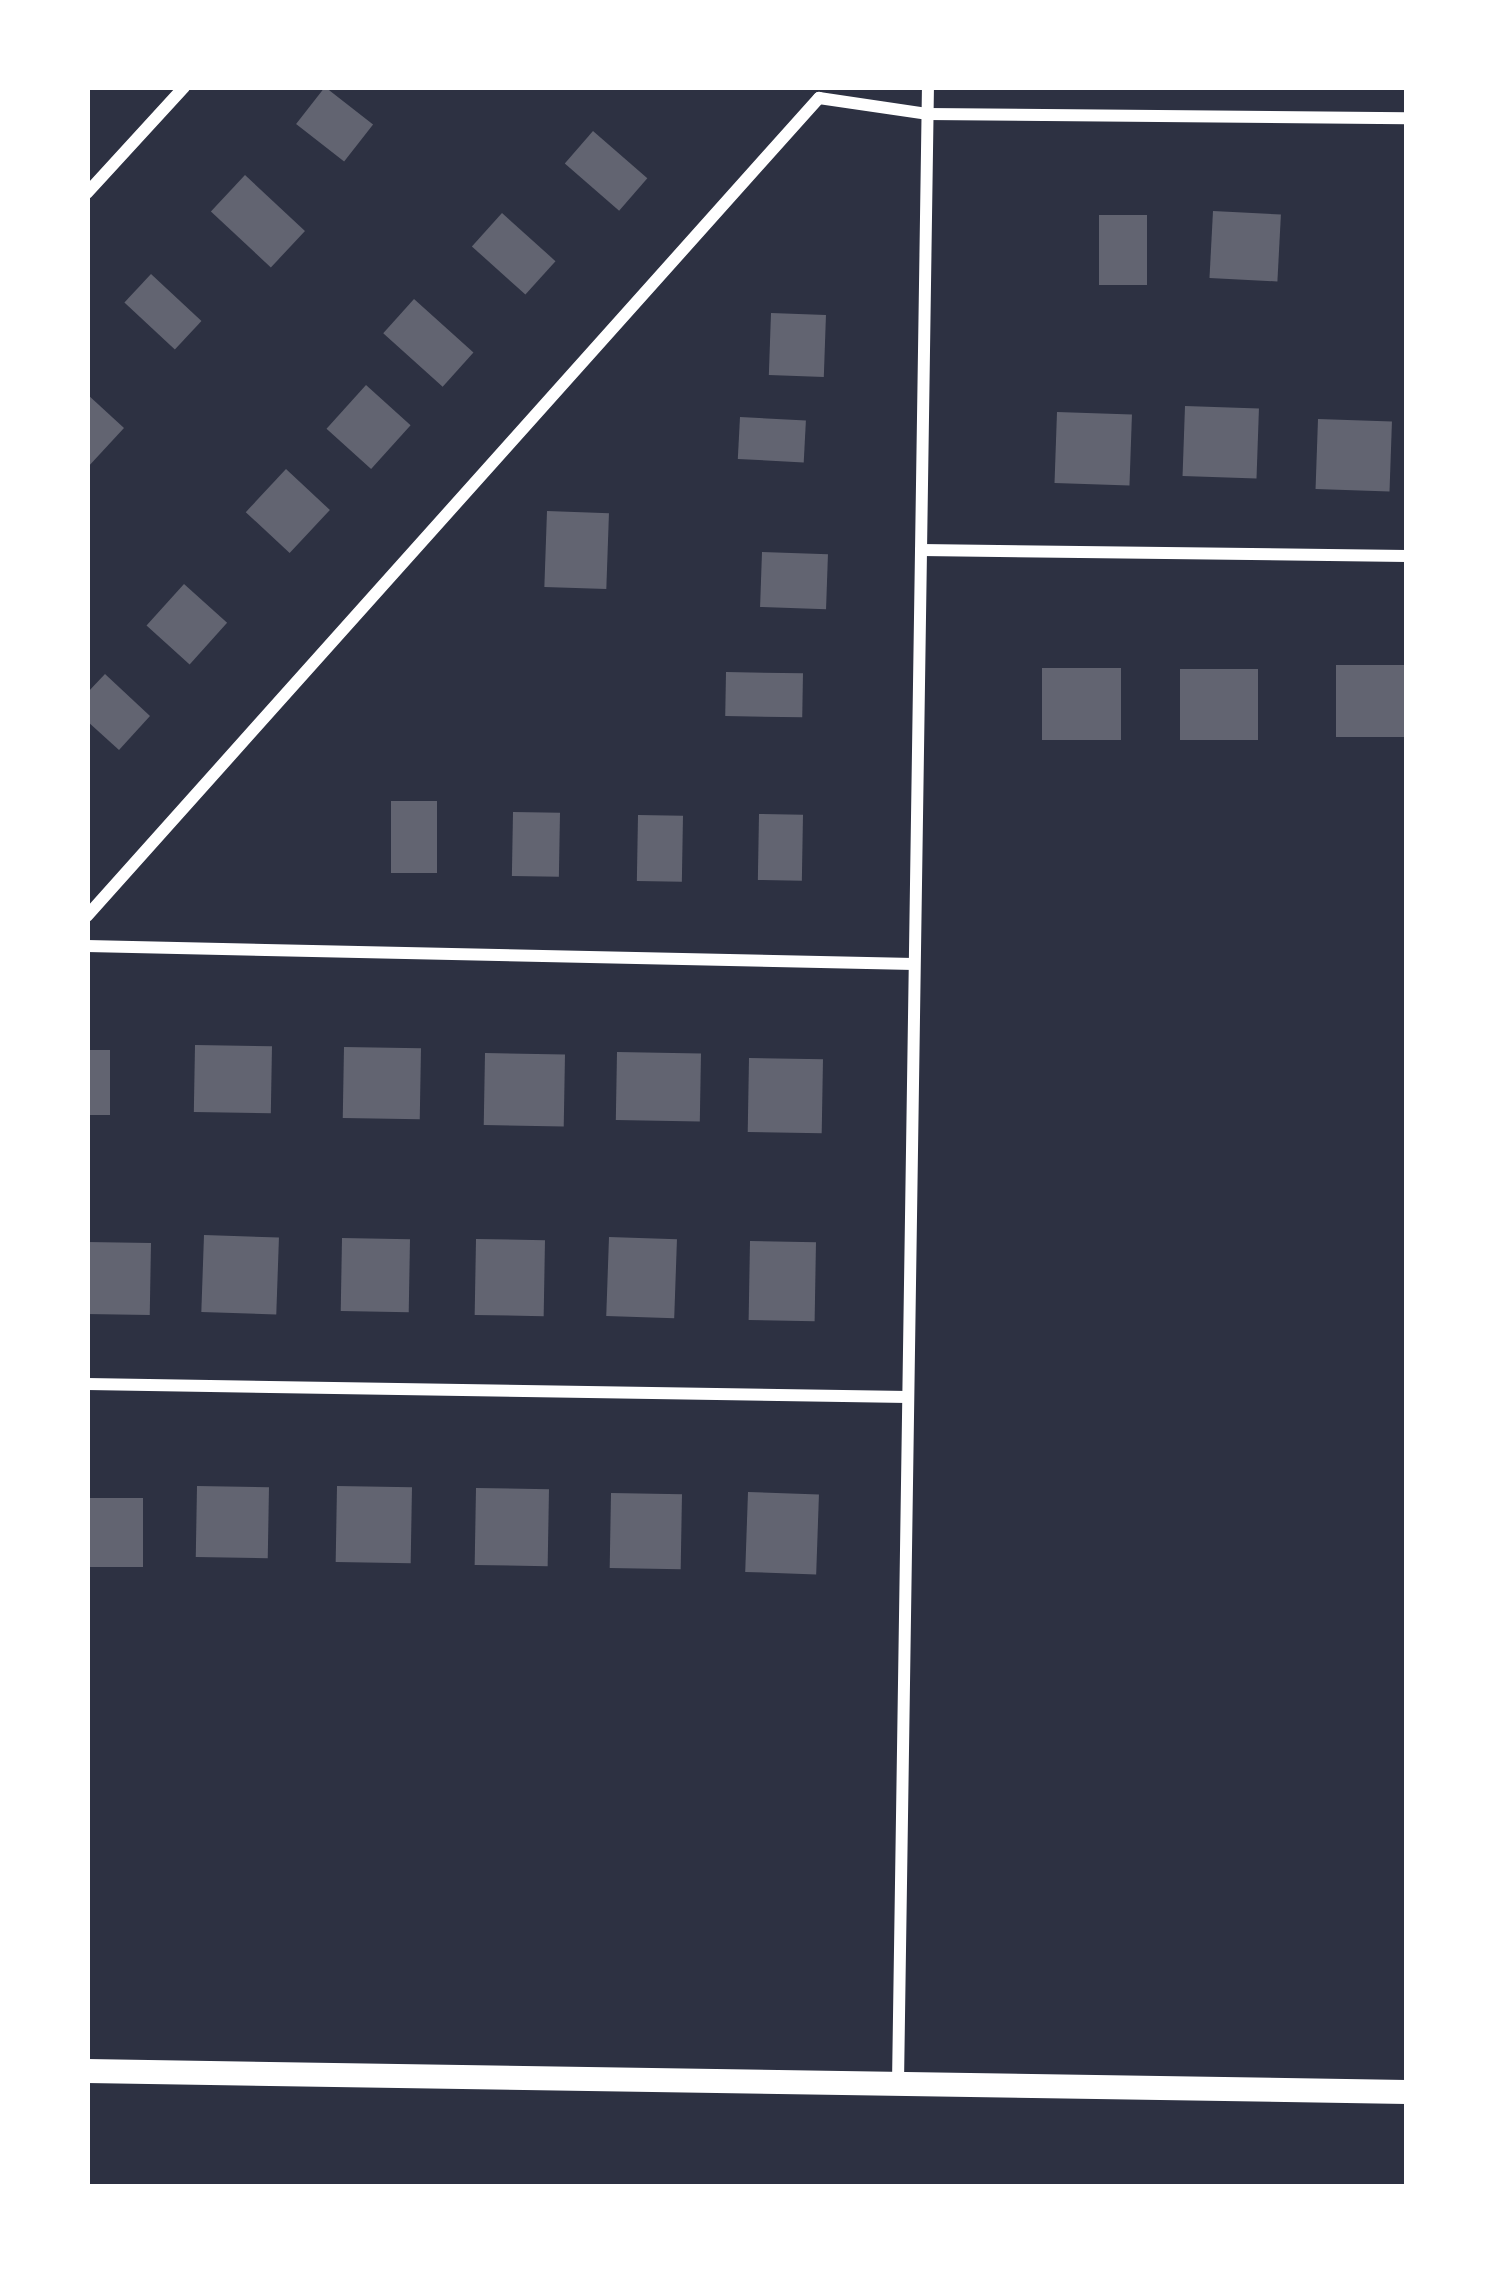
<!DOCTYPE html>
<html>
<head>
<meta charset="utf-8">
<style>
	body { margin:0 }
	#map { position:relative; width:1494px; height:2274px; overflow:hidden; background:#2d3142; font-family:"Exo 2",sans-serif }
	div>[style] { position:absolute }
	.building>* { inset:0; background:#626471; transform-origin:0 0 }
	.minor>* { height:12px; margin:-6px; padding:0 6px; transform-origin:6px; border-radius:6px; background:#fff }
	.secondary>* { height:24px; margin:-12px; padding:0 12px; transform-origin:12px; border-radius:12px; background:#fff }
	span { translate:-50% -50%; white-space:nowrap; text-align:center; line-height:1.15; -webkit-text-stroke:9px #fff; paint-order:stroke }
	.frame { position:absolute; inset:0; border:90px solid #fff; pointer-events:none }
</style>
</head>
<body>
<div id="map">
	<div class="building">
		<div style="left:325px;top:87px;width:61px;height:47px;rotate:38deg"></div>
		<div style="left:593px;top:131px;width:72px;height:43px;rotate:41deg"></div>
		<div style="left:245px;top:175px;width:82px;height:50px;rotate:43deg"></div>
		<div style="left:1213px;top:211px;width:68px;height:67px;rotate:3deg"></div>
		<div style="left:502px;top:213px;width:72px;height:45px;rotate:42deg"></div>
		<div style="left:1099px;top:215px;width:48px;height:70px"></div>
		<div style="left:151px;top:274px;width:69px;height:39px;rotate:43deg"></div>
		<div style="left:414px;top:299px;width:80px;height:46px;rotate:42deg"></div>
		<div style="left:771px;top:313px;width:55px;height:62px;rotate:2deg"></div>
		<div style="left:366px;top:385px;width:60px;height:59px;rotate:42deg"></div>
		<div style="clip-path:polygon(87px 394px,124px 428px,87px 468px)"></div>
		<div style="left:1185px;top:406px;width:74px;height:70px;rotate:2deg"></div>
		<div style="left:1057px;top:412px;width:75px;height:71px;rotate:2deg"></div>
		<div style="left:740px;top:417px;width:66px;height:42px;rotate:3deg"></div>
		<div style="left:1318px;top:419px;width:74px;height:70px;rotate:2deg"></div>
		<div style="left:286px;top:469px;width:60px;height:59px;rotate:43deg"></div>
		<div style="left:547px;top:511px;width:62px;height:76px;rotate:2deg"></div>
		<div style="left:762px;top:552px;width:66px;height:55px;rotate:2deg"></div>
		<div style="left:184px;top:584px;width:58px;height:56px;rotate:42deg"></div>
		<div style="left:1336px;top:665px;width:71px;height:72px"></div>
		<div style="left:1042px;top:668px;width:79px;height:72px"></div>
		<div style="left:1180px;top:669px;width:78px;height:71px"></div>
		<div style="left:726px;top:672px;width:77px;height:44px;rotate:1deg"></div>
		<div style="clip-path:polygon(105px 674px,150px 716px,119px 750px,87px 721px,87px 693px)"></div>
		<div style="left:391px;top:801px;width:46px;height:72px"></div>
		<div style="left:513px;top:812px;width:47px;height:64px;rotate:1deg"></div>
		<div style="left:759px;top:814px;width:44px;height:66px;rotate:1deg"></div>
		<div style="left:638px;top:815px;width:45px;height:66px;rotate:1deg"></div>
		<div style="left:195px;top:1045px;width:77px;height:67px;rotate:1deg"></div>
		<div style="left:344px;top:1047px;width:77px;height:71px;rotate:1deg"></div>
		<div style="left:87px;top:1050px;width:23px;height:65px"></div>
		<div style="left:617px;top:1052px;width:84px;height:68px;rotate:1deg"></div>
		<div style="left:485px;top:1053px;width:80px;height:72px;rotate:1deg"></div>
		<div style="left:749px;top:1058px;width:74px;height:74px;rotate:1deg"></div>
		<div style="left:204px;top:1235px;width:75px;height:77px;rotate:2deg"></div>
		<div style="left:609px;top:1237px;width:68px;height:79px;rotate:2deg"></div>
		<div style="left:342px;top:1238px;width:68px;height:73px;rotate:1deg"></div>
		<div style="left:476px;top:1239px;width:69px;height:76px;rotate:1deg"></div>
		<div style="left:750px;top:1241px;width:66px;height:79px;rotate:1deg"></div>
		<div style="left:87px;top:1242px;width:64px;height:72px;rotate:1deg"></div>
		<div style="left:197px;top:1486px;width:72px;height:71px;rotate:1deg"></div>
		<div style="left:337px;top:1486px;width:75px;height:76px;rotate:1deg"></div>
		<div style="left:476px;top:1488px;width:73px;height:77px;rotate:1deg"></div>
		<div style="left:748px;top:1492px;width:71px;height:80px;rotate:2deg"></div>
		<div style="left:611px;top:1493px;width:71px;height:75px;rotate:1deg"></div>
		<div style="left:87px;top:1498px;width:56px;height:69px"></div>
	</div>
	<div class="minor">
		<div style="left:87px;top:193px;width:144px;rotate:-47.5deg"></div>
		<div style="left:921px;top:550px;width:486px;rotate:0.7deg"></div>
		<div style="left:87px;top:916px;width:1098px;rotate:-48.18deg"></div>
		<div style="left:819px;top:98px;width:109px;rotate:8.4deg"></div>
		<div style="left:927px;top:114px;width:480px;rotate:0.5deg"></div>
		<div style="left:87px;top:946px;width:827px;rotate:1.25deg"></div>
		<div style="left:87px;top:1384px;width:821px;rotate:0.91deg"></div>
		<div style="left:898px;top:2083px;width:1996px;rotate:-89.14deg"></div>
	</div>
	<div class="secondary">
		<div style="left:87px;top:2071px;width:1320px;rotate:0.91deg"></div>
	</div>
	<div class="frame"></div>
</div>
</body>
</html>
